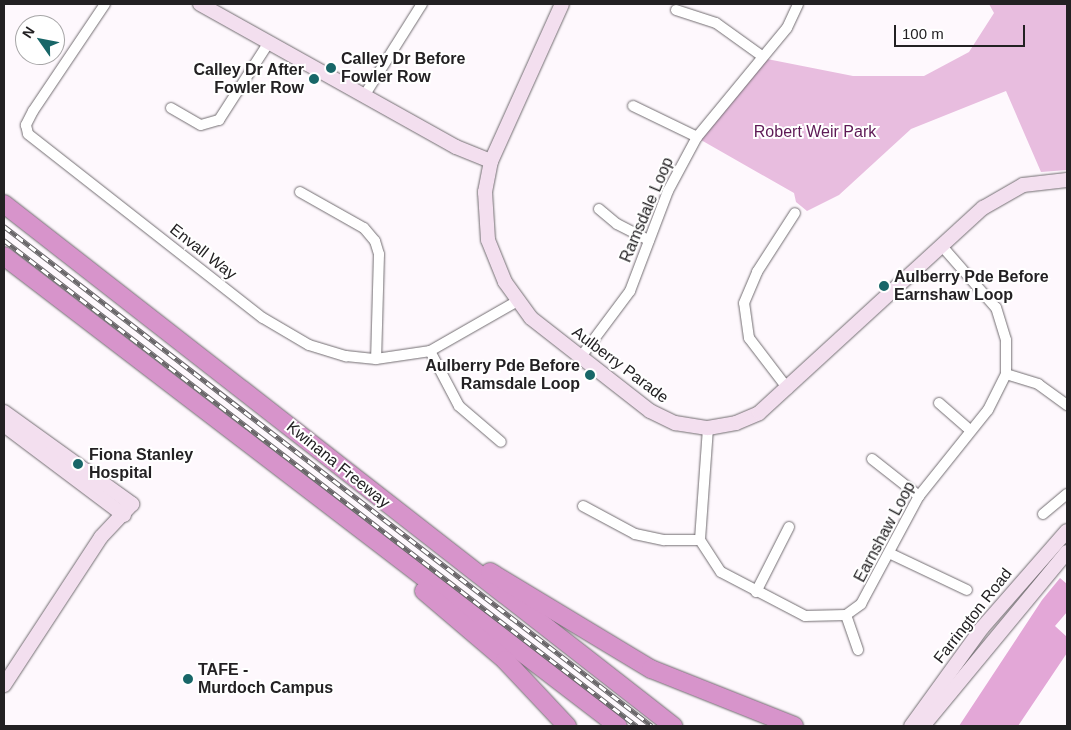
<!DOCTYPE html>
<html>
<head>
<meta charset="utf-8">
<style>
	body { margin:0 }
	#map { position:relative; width:1071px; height:730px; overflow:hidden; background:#fef8fd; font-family:Helvetica,sans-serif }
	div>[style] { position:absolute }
	.green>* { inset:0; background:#e8bddf }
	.water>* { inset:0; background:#e3a7d7 }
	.roads { filter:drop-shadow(0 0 1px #726d71) drop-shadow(0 0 1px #726d71) }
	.street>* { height:10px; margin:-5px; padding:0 5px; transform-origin:5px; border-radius:5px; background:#fff }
	.secondary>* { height:14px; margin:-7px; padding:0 7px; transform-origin:7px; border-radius:7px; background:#f3dfef }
	.highway>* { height:18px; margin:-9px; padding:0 9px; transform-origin:9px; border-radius:9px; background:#d794cb }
	.rail>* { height:4.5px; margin-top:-2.25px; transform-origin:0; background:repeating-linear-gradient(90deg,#fff 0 8px,#696669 0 16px); box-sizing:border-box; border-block:1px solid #696669 }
	.dots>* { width:14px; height:14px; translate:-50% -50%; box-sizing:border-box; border:2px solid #fff; border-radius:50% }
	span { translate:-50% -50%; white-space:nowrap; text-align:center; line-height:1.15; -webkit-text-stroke:4px #fff; paint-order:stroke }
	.poi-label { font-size:16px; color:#232123; font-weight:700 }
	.left { translate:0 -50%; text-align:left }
	.right { translate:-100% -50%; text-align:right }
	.park-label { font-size:16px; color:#5d1955 }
	.street-label { font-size:16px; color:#232123 }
	.frame { position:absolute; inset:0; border:5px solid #232123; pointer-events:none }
	.north { position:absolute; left:15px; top:15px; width:50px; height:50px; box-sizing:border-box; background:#fff; border:1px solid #a7a6a7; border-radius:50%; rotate:303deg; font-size:14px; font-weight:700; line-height:20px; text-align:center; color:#232123 }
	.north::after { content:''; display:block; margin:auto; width:18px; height:22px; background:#186668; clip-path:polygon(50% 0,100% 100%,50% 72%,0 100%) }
	.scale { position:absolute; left:894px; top:25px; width:131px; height:22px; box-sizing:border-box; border:2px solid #232123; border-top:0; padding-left:6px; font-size:15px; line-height:18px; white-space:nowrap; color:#232123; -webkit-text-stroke:4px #fff; paint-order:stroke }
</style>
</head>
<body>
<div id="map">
	<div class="green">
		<div style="clip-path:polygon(989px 4px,1067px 4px,1067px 170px,1041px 172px,1006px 91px,911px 129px,839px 195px,807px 211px,796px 202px,794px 193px,701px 140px,767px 59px,853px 76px,924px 76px,969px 52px,994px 13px)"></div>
	</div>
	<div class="water">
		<div style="clip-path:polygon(1060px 578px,1067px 584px,1067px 612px,1055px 626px,1067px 637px,1067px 653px,1018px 726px,959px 726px,1042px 600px)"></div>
	</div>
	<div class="roads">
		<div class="street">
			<div style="left:105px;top:4px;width:129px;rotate:123.9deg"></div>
			<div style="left:33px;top:111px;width:16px;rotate:117deg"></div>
			<div style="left:26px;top:125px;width:9px;rotate:77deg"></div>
			<div style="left:28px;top:134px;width:298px;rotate:38.1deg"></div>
			<div style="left:263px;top:318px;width:53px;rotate:30.4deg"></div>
			<div style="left:309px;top:345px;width:39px;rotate:17deg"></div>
			<div style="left:346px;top:356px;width:30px;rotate:6deg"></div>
			<div style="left:376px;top:359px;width:55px;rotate:-8.4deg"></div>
			<div style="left:430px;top:351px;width:99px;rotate:-29.7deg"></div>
			<div style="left:676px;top:10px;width:42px;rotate:18deg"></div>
			<div style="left:716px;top:23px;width:57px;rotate:35.7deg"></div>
			<div style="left:364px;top:96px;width:109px;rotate:-57.8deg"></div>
			<div style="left:633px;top:106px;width:71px;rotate:25.8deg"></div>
			<div style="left:171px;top:108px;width:34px;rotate:30deg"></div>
			<div style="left:201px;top:125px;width:19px;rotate:-16deg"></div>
			<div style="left:219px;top:120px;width:93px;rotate:-57.3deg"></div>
			<div style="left:300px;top:192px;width:73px;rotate:29.4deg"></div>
			<div style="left:364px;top:228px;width:17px;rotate:50deg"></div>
			<div style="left:375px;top:241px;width:14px;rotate:73deg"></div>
			<div style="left:379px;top:254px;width:105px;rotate:91.6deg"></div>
			<div style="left:599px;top:209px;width:23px;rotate:40deg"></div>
			<div style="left:617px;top:224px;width:36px;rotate:27deg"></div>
			<div style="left:430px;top:351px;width:62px;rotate:62.2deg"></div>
			<div style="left:459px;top:406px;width:55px;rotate:40.6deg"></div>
			<div style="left:580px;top:358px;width:84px;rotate:-53.3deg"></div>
			<div style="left:630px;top:291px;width:107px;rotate:-69.2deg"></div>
			<div style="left:668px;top:191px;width:61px;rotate:-61.8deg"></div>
			<div style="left:697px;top:137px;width:141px;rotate:-50.5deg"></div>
			<div style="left:787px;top:28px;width:26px;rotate:-65deg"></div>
			<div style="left:1006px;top:374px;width:34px;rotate:17deg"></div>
			<div style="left:1038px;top:384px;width:36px;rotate:36deg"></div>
			<div style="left:788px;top:389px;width:64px;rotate:-127.4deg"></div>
			<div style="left:749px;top:338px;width:35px;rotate:-98deg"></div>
			<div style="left:744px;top:303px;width:34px;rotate:-67deg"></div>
			<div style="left:757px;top:272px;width:70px;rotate:-57.2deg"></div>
			<div style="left:939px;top:403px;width:41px;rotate:41.1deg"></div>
			<div style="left:708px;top:428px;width:112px;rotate:94.1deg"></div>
			<div style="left:700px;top:540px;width:38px;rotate:57deg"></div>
			<div style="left:721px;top:572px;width:95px;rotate:27.6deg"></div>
			<div style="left:805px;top:616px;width:41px;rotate:-1.4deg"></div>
			<div style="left:846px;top:615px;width:19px;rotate:-36deg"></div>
			<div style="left:861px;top:604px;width:123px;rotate:-61.8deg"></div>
			<div style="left:919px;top:496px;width:110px;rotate:-51.3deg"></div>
			<div style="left:988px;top:410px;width:40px;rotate:-63.4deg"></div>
			<div style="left:1006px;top:374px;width:34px;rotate:-90deg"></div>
			<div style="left:1006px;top:340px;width:34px;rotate:-107deg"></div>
			<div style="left:996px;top:308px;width:82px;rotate:-131.1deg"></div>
			<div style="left:872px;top:459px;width:60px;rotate:38.2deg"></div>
			<div style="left:583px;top:506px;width:59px;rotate:28.3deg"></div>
			<div style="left:635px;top:534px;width:30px;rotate:12deg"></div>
			<div style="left:664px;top:540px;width:36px"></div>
			<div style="left:1043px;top:514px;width:31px;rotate:-40deg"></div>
			<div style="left:891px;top:554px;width:84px;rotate:25.3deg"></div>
			<div style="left:756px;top:592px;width:73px;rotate:-63.1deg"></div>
			<div style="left:846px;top:615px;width:37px;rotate:71deg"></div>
		</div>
		<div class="secondary">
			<div style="left:200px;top:4px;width:293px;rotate:29.2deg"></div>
			<div style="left:456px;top:147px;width:38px;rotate:22deg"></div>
			<div style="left:562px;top:4px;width:172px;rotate:114.3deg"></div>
			<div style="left:491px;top:161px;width:32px;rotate:101deg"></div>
			<div style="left:485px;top:192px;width:48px;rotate:86.4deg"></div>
			<div style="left:488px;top:240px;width:45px;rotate:68deg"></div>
			<div style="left:505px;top:282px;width:44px;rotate:54.2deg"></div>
			<div style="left:531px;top:318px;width:151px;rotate:38deg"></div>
			<div style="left:650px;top:411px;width:28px;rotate:26deg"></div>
			<div style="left:675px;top:423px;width:33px;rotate:9deg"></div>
			<div style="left:708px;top:428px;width:28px;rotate:-10deg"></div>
			<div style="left:736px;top:423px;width:25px;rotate:-23deg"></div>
			<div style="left:759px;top:413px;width:304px;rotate:-42.5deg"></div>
			<div style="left:983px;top:208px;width:46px;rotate:-29.9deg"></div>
			<div style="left:1023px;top:185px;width:44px;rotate:-6.5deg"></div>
			<div style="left:4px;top:412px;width:158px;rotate:35.7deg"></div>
			<div style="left:132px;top:504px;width:45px;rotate:133.2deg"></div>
			<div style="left:101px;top:537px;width:177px;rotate:123.2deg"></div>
			<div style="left:4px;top:425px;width:150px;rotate:36.9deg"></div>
			<div style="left:911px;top:726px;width:121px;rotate:-54.1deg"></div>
			<div style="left:982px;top:628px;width:129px;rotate:-48.8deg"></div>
			<div style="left:923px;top:726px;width:226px;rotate:-50.4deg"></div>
		</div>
		<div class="highway">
			<div style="left:4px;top:204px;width:849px;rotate:37.96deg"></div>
			<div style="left:4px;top:256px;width:773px;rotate:37.43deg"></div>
			<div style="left:490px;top:572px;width:188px;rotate:31.1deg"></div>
			<div style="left:651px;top:669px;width:154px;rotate:21.7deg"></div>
			<div style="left:424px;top:591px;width:106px;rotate:40.4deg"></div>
			<div style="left:505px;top:660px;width:91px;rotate:46.8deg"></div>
		</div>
	</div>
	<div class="rail">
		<div style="left:4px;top:226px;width:818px;rotate:37.65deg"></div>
		<div style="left:4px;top:240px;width:798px;rotate:37.52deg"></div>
	</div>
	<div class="dots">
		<div style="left:331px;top:68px;background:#186668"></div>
		<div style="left:314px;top:79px;background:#186668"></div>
		<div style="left:884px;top:286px;background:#186668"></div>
		<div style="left:590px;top:375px;background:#186668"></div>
		<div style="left:78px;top:464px;background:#186668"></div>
		<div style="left:188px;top:679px;background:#186668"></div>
	</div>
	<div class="poi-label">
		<span class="left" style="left:341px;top:68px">Calley Dr Before<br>Fowler Row</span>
		<span class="right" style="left:304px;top:79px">Calley Dr After<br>Fowler Row</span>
		<span class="left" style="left:894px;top:286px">Aulberry Pde Before<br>Earnshaw Loop</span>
		<span class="right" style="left:580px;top:375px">Aulberry Pde Before<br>Ramsdale Loop</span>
		<span class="left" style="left:89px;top:464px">Fiona Stanley<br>Hospital</span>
		<span class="left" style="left:198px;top:679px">TAFE -<br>Murdoch Campus</span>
	</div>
	<div class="park-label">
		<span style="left:815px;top:132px">Robert Weir Park</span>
	</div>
	<div class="street-label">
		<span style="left:647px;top:210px;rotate:-67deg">Ramsdale Loop</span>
		<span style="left:203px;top:252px;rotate:38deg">Envall Way</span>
		<span style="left:620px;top:365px;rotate:37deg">Aulberry Parade</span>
		<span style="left:338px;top:465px;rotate:39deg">Kwinana Freeway</span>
		<span style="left:885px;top:532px;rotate:-62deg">Earnshaw Loop</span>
		<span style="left:973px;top:616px;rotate:-52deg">Farrington Road</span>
	</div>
	<div class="frame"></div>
	<div class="north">N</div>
	<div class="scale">100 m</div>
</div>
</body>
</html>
